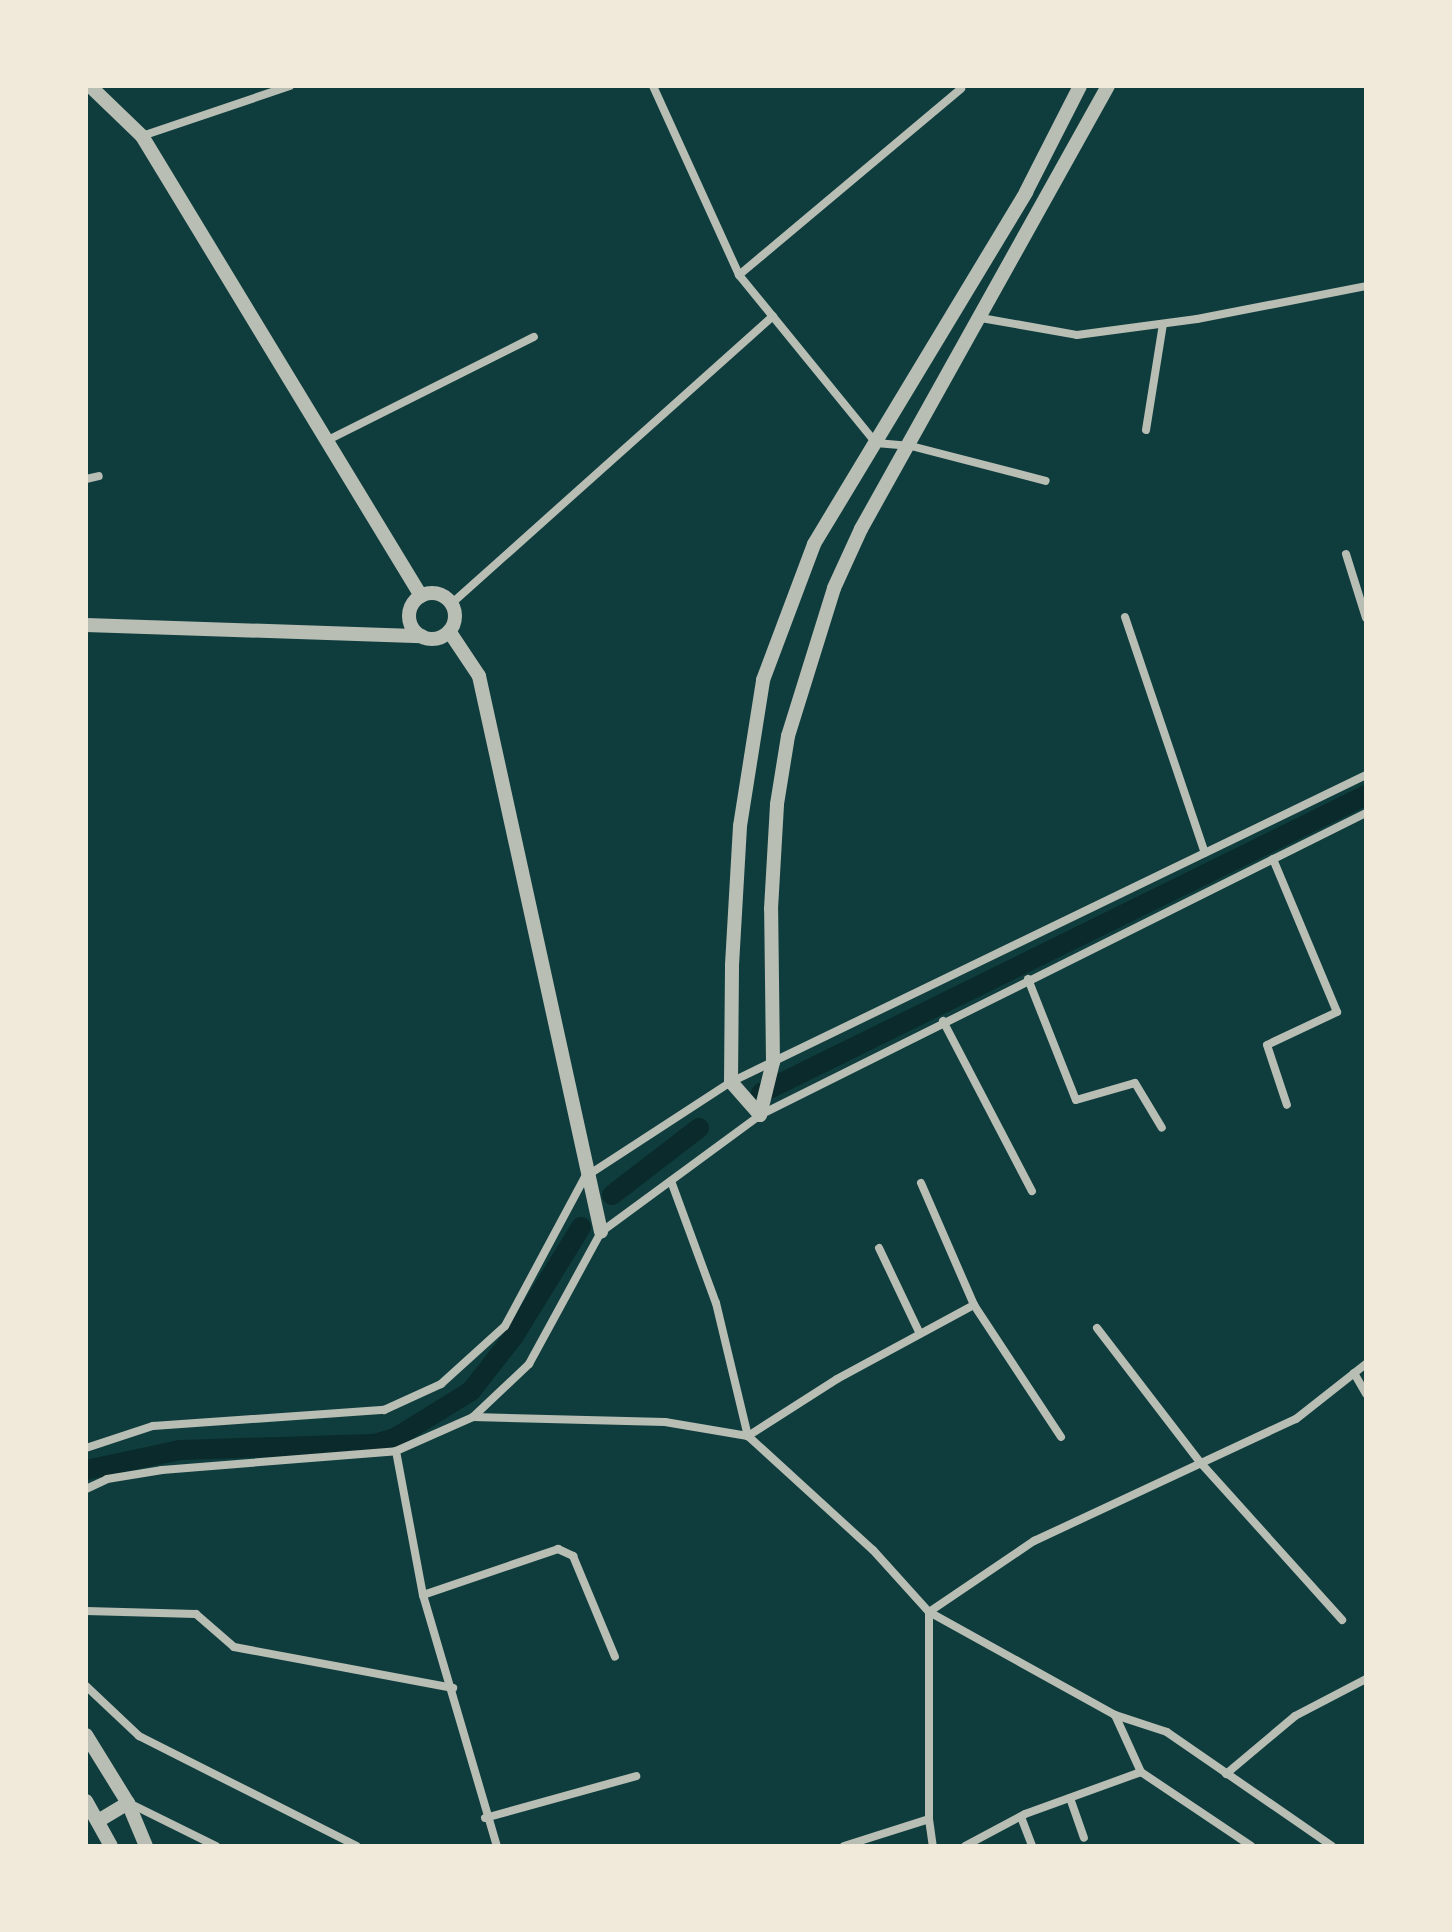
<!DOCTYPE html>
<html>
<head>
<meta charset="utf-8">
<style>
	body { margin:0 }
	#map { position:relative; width:1452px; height:1932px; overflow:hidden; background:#0f3d3e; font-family:Inter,sans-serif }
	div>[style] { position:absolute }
	.canal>* { height:20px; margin:-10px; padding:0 10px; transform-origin:10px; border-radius:10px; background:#0a2a2b }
	.minor>* { height:8px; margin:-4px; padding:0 4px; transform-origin:4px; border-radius:4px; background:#b8beb3 }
	.tertiary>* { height:14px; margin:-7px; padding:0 7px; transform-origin:7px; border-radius:7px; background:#b8beb3 }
	.tertiary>.ring { margin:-7px; padding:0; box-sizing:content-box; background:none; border:14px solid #b8beb3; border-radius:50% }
	span { translate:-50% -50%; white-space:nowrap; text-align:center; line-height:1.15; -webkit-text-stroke:7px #f1e9da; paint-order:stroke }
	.frame { position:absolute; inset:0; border:88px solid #f1e9da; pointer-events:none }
</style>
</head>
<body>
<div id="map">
	<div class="canal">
		<div style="left:761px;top:1093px;width:674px;rotate:-26.22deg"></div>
		<div style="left:612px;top:1195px;width:110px;rotate:-37.6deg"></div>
		<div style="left:86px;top:1470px;width:96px;rotate:-12deg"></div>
		<div style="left:180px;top:1450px;width:194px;rotate:-1.8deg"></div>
		<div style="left:374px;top:1444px;width:22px;rotate:-16deg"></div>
		<div style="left:395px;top:1438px;width:89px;rotate:-31.7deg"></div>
		<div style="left:471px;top:1391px;width:70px;rotate:-52deg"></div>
		<div style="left:514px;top:1336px;width:128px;rotate:-58.4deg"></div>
	</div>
	<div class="minor">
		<div style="left:653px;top:86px;width:208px;rotate:65.5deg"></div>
		<div style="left:739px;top:275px;width:217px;rotate:50.8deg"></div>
		<div style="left:876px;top:443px;width:35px;rotate:5deg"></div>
		<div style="left:911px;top:446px;width:139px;rotate:14.5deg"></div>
		<div style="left:142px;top:136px;width:156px;rotate:-18.7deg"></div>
		<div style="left:739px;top:275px;width:290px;rotate:-40deg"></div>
		<div style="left:981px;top:318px;width:97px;rotate:10deg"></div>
		<div style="left:1077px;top:335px;width:121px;rotate:-7.6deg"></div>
		<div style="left:1197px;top:319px;width:172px;rotate:-11deg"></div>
		<div style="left:1146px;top:430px;width:107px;rotate:-80.9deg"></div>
		<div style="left:330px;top:439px;width:228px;rotate:-26.6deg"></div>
		<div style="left:86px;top:479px;width:13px;rotate:-13deg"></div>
		<div style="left:1346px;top:554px;width:67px;rotate:72.6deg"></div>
		<div style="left:451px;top:604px;width:432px;rotate:-41.8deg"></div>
		<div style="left:1125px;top:617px;width:249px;rotate:71.3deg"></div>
		<div style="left:1273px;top:859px;width:166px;rotate:67.3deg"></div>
		<div style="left:1337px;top:1012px;width:77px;rotate:154.8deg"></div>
		<div style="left:1267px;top:1045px;width:63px;rotate:71.6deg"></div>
		<div style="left:1028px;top:979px;width:130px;rotate:68.4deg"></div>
		<div style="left:1076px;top:1100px;width:61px;rotate:-16.1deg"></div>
		<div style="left:1135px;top:1083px;width:52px;rotate:59deg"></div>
		<div style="left:943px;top:1021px;width:192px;rotate:62.4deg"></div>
		<div style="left:671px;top:1181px;width:130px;rotate:69.8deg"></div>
		<div style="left:716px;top:1303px;width:137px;rotate:76.5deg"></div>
		<div style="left:748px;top:1436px;width:169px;rotate:42.4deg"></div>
		<div style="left:873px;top:1550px;width:84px;rotate:47.9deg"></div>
		<div style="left:929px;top:1612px;width:207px;rotate:90deg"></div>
		<div style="left:929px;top:1819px;width:27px;rotate:82deg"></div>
		<div style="left:921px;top:1183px;width:133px;rotate:66.5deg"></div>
		<div style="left:879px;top:1248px;width:95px;rotate:64.5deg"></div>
		<div style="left:1097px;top:1328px;width:168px;rotate:52.5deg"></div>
		<div style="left:1199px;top:1461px;width:214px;rotate:48deg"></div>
		<div style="left:1354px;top:1373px;width:24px;rotate:60deg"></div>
		<div style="left:473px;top:1417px;width:192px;rotate:1.5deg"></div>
		<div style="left:665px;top:1422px;width:84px;rotate:9.6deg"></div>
		<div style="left:748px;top:1436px;width:106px;rotate:-32.6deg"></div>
		<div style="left:837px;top:1379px;width:156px;rotate:-28.4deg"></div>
		<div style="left:974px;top:1305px;width:158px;rotate:56.6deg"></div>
		<div style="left:86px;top:1448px;width:71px;rotate:-18.2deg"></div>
		<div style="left:153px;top:1426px;width:232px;rotate:-4deg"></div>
		<div style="left:384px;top:1410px;width:63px;rotate:-24.5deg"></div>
		<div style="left:441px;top:1384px;width:86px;rotate:-42.2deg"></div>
		<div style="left:505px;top:1326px;width:169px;rotate:-61.8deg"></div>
		<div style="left:585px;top:1177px;width:174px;rotate:-33.1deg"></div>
		<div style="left:731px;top:1082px;width:705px;rotate:-25.8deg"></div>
		<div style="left:396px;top:1451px;width:147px;rotate:79.4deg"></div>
		<div style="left:423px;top:1595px;width:262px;rotate:73.6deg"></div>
		<div style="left:86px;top:1489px;width:23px;rotate:-25deg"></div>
		<div style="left:107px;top:1479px;width:56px;rotate:-9.3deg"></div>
		<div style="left:162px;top:1470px;width:235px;rotate:-4.6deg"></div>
		<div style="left:396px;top:1451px;width:84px;rotate:-23.8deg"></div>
		<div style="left:473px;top:1417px;width:77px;rotate:-43.4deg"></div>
		<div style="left:529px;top:1364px;width:150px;rotate:-61.4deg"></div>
		<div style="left:601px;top:1232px;width:197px;rotate:-36.3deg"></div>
		<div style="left:760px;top:1115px;width:677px;rotate:-26.49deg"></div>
		<div style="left:423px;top:1595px;width:143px;rotate:-18.8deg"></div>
		<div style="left:558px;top:1549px;width:17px;rotate:25deg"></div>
		<div style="left:573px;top:1556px;width:109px;rotate:67.4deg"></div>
		<div style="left:86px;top:1611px;width:110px;rotate:1.6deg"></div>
		<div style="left:196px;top:1614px;width:50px;rotate:41deg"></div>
		<div style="left:234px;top:1647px;width:223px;rotate:10.6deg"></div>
		<div style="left:86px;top:1686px;width:73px;rotate:43.3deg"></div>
		<div style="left:139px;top:1736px;width:244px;rotate:26.8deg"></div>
		<div style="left:1115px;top:1715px;width:63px;rotate:65.5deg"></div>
		<div style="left:1141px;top:1772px;width:133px;rotate:33.9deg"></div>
		<div style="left:1226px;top:1774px;width:90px;rotate:-40deg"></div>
		<div style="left:1295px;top:1716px;width:80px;rotate:-27.5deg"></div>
		<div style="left:1070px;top:1798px;width:42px;rotate:70.7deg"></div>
		<div style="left:131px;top:1804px;width:95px;rotate:26.3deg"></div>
		<div style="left:1021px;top:1817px;width:31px;rotate:69deg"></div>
		<div style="left:485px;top:1818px;width:157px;rotate:-15.5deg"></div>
		<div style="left:844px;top:1846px;width:89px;rotate:-17.6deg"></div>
		<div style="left:965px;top:1846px;width:68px;rotate:-28.1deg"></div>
		<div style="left:1025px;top:1814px;width:123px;rotate:-19.9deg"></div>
		<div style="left:1332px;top:1846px;width:201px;rotate:-145.4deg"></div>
		<div style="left:1167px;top:1732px;width:55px;rotate:-161.9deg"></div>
		<div style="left:1115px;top:1715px;width:213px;rotate:-151deg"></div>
		<div style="left:929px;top:1612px;width:127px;rotate:-34.1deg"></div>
		<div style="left:1034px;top:1541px;width:289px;rotate:-25deg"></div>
		<div style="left:1296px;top:1419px;width:89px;rotate:-38.2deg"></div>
	</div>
	<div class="tertiary">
		<div style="left:90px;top:86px;width:72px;rotate:43.9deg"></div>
		<div style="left:142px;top:136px;width:538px;rotate:58.76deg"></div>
		<div class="ring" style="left:409px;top:593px;width:32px;height:32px"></div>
		<div style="left:86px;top:625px;width:336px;rotate:1.9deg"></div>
		<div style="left:449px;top:631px;width:54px;rotate:56.3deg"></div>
		<div style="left:479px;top:676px;width:569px;rotate:77.62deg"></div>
		<div style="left:760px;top:1115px;width:44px;rotate:-131.3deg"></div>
		<div style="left:731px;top:1082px;width:117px;rotate:-89.5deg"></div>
		<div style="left:732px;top:965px;width:139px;rotate:-86.7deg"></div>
		<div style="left:740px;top:826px;width:148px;rotate:-81deg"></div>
		<div style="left:763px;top:680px;width:145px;rotate:-69.4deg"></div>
		<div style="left:814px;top:544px;width:411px;rotate:-58.9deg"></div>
		<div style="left:1026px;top:192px;width:119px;rotate:-63deg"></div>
		<div style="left:760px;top:1115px;width:55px;rotate:-76.2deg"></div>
		<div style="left:773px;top:1062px;width:153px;rotate:-90.7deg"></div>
		<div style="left:771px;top:909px;width:105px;rotate:-86.7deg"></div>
		<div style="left:777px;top:804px;width:69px;rotate:-80.8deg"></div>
		<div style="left:788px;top:736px;width:155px;rotate:-72.7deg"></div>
		<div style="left:834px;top:588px;width:65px;rotate:-65.4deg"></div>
		<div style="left:861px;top:529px;width:507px;rotate:-60.86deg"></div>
		<div style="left:86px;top:1735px;width:80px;rotate:58.3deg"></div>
		<div style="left:128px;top:1803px;width:47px;rotate:67.3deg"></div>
		<div style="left:86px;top:1801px;width:51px;rotate:60.9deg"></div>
		<div style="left:98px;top:1821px;width:35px;rotate:-31deg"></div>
	</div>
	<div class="frame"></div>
</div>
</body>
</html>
